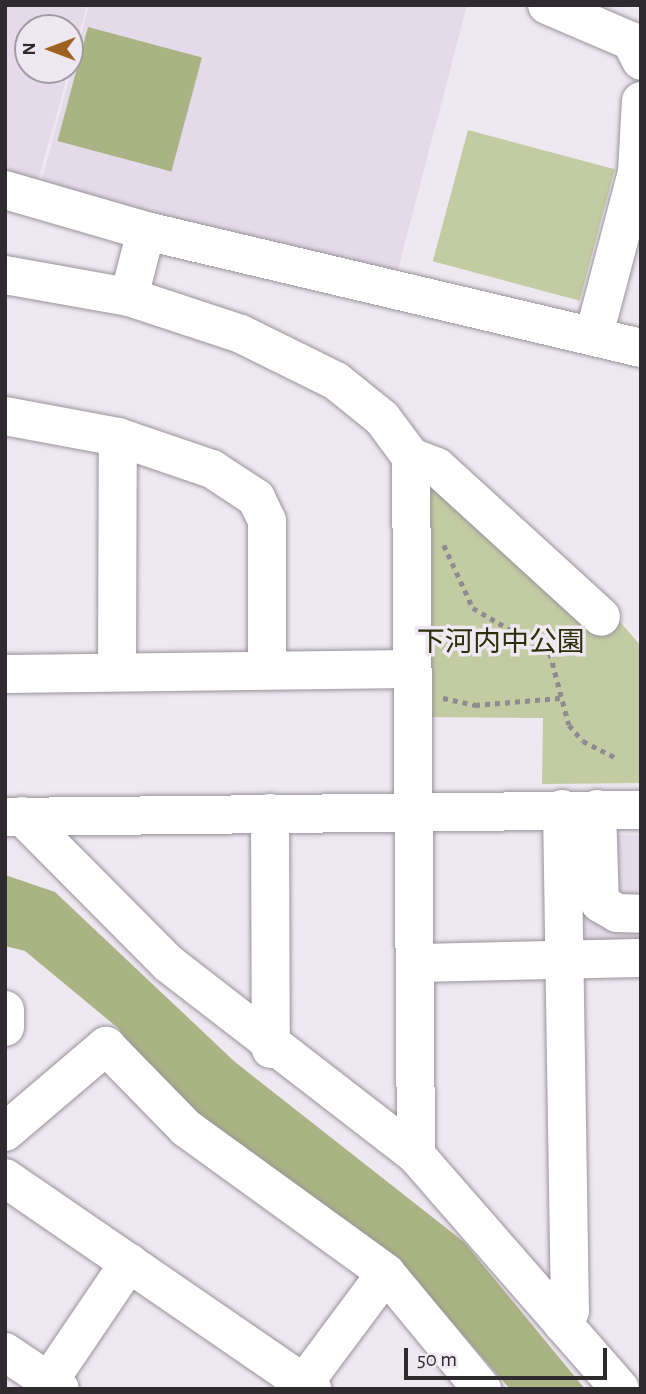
<!DOCTYPE html>
<html>
<head>
<meta charset="utf-8">
<style>
	body { margin:0 }
	#map { position:relative; width:646px; height:1394px; overflow:hidden; background:#eee8f1; font-family:"Alegreya Sans","Noto Sans JP",sans-serif }
	div>[style] { position:absolute }
	.built>* { inset:0; background:#e5daea; transform-origin:0 0 }
	.green>* { inset:0; background:#c3cba2; transform-origin:0 0 }
	.forest>* { inset:0; background:#aab383; transform-origin:0 0 }
	.path>* { height:4.5px; margin-top:-2.25px; transform-origin:0; background:repeating-linear-gradient(90deg,#8f8b91 0 5px,transparent 0 10px) }
	.roads { filter:drop-shadow(0 0 2px #98939b) drop-shadow(0 0 2px #98939b) }
	.minor>* { height:38px; margin:-19px; padding:0 19px; transform-origin:19px; border-radius:19px; background:#fff }
	.major>* { height:38px; margin:-19px; padding:0 19px; transform-origin:19px; border-radius:19px; background:#fff }
	span { translate:-50% -50%; white-space:nowrap; text-align:center; line-height:1.15; -webkit-text-stroke:7px #eee8f1; paint-order:stroke }
	.park-label { font-size:28px; color:#2a2f08 }
	.frame { position:absolute; inset:0; border:7px solid #2e2b2f; pointer-events:none }
	.north { position:absolute; left:14px; top:14px; width:70px; height:70px; box-sizing:border-box; background:#eee8f1; border:2px solid #a19ca3; border-radius:50%; rotate:270deg; font-size:19px; font-weight:700; line-height:28px; text-align:center; color:#2e2b2f }
	.north::after { content:''; display:block; margin:auto; width:24px; height:32px; background:#9d6222; clip-path:polygon(50% 0,100% 100%,50% 72%,0 100%) }
	.scale { position:absolute; left:404px; top:1348px; width:203px; height:32px; box-sizing:border-box; border:4px solid #2e2b2f; border-top:0; padding-left:9px; font-size:21px; line-height:24px; white-space:nowrap; color:#2e2b2f; -webkit-text-stroke:5px #eee8f1; paint-order:stroke }
</style>
</head>
<body>
<div id="map">
	<div class="built">
		<div style="clip-path:polygon(5px 5px,87px 5px,70px 66px,70px 28px,28px 28px,28px 70px,69px 70px,37px 184px,5px 175px)"></div>
		<div style="clip-path:polygon(89px 5px,467px 5px,396px 277px,41px 183px)"></div>
		<div style="left:585px;top:835px;width:56px;height:109px"></div>
	</div>
	<div class="green">
		<div style="left:468px;top:130px;width:152px;height:136px;rotate:15deg"></div>
		<div style="clip-path:polygon(435px 478px,614px 615px,641px 646px,641px 783px,542px 784px,543px 718px,428px 717px,423px 484px)"></div>
	</div>
	<div class="forest">
		<div style="left:88px;top:27px;width:118px;height:118px;rotate:15deg"></div>
		<div style="clip-path:polygon(5px 875px,55px 892px,235px 1062px,464px 1242px,585px 1389px,510px 1389px,402px 1265px,164px 1089px,118px 1028px,25px 951px,5px 946px)"></div>
	</div>
	<div class="path">
		<div style="left:444px;top:545px;width:69px;rotate:65.3deg"></div>
		<div style="left:473px;top:608px;width:89px;rotate:30.3deg"></div>
		<div style="left:550px;top:653px;width:74px;rotate:75.2deg"></div>
		<div style="left:569px;top:725px;width:21px;rotate:49deg"></div>
		<div style="left:583px;top:741px;width:35px;rotate:27deg"></div>
		<div style="left:443px;top:698px;width:33px;rotate:12deg"></div>
		<div style="left:475px;top:705px;width:85px;rotate:-4.7deg"></div>
	</div>
	<div class="roads">
		<div class="minor">
			<div style="left:547px;top:5px;width:91px;rotate:23.2deg"></div>
			<div style="left:631px;top:41px;width:22px;rotate:63deg"></div>
			<div style="left:5px;top:190px;width:147px;rotate:16.2deg"></div>
			<div style="left:146px;top:231px;width:509px;rotate:13.3deg"></div>
			<div style="left:5px;top:275px;width:126px;rotate:10.1deg"></div>
			<div style="left:129px;top:297px;width:118px;rotate:18.3deg"></div>
			<div style="left:241px;top:334px;width:106px;rotate:26.3deg"></div>
			<div style="left:336px;top:381px;width:59px;rotate:38.8deg"></div>
			<div style="left:382px;top:418px;width:49px;rotate:53.4deg"></div>
			<div style="left:411px;top:457px;width:698px;rotate:89.59deg"></div>
			<div style="left:129px;top:297px;width:68px;rotate:-75.6deg"></div>
			<div style="left:594px;top:335px;width:169px;rotate:-75.2deg"></div>
			<div style="left:637px;top:172px;width:71px;rotate:-86.8deg"></div>
			<div style="left:5px;top:416px;width:115px;rotate:10.5deg"></div>
			<div style="left:118px;top:437px;width:99px;rotate:18.8deg"></div>
			<div style="left:212px;top:469px;width:53px;rotate:33.4deg"></div>
			<div style="left:256px;top:498px;width:25px;rotate:64deg"></div>
			<div style="left:267px;top:521px;width:149px;rotate:90deg"></div>
			<div style="left:411px;top:457px;width:28px;rotate:21deg"></div>
			<div style="left:437px;top:467px;width:222px;rotate:42.4deg"></div>
			<div style="left:117px;top:672px;width:235px;rotate:-89.8deg"></div>
			<div style="left:5px;top:674px;width:407px;rotate:-0.7deg"></div>
			<div style="left:562px;top:809px;width:502px;rotate:89.09deg"></div>
			<div style="left:570px;top:1311px;width:15px;rotate:118deg"></div>
			<div style="left:597px;top:809px;width:94px;rotate:88.2deg"></div>
			<div style="left:600px;top:903px;width:20px;rotate:30deg"></div>
			<div style="left:617px;top:913px;width:24px;rotate:2deg"></div>
			<div style="left:270px;top:813px;width:236px;rotate:89.8deg"></div>
			<div style="left:22px;top:816px;width:209px;rotate:45.2deg"></div>
			<div style="left:169px;top:964px;width:312px;rotate:37.7deg"></div>
			<div style="left:416px;top:1155px;width:310px;rotate:48.9deg"></div>
			<div style="left:5px;top:817px;width:636px;rotate:-0.63deg"></div>
			<div style="left:416px;top:963px;width:225px;rotate:-1.3deg"></div>
			<div style="left:5px;top:1010px;width:17px;rotate:90deg"></div>
			<div style="left:5px;top:1132px;width:133px;rotate:-40.4deg"></div>
			<div style="left:106px;top:1046px;width:115px;rotate:45.7deg"></div>
			<div style="left:186px;top:1128px;width:247px;rotate:35.9deg"></div>
			<div style="left:386px;top:1273px;width:151px;rotate:50.4deg"></div>
			<div style="left:5px;top:1178px;width:373px;rotate:34.5deg"></div>
			<div style="left:49px;top:1381px;width:143px;rotate:-55.9deg"></div>
			<div style="left:304px;top:1383px;width:137px;rotate:-53.3deg"></div>
		</div>
		<div class="major">
			<div style="left:5px;top:1352px;width:66px;rotate:33.9deg"></div>
		</div>
	</div>
	<div class="park-label">
		<span style="left:501px;top:643px">下河内中公園</span>
	</div>
	<div class="frame"></div>
	<div class="north">N</div>
	<div class="scale">50 m</div>
</div>
</body>
</html>
